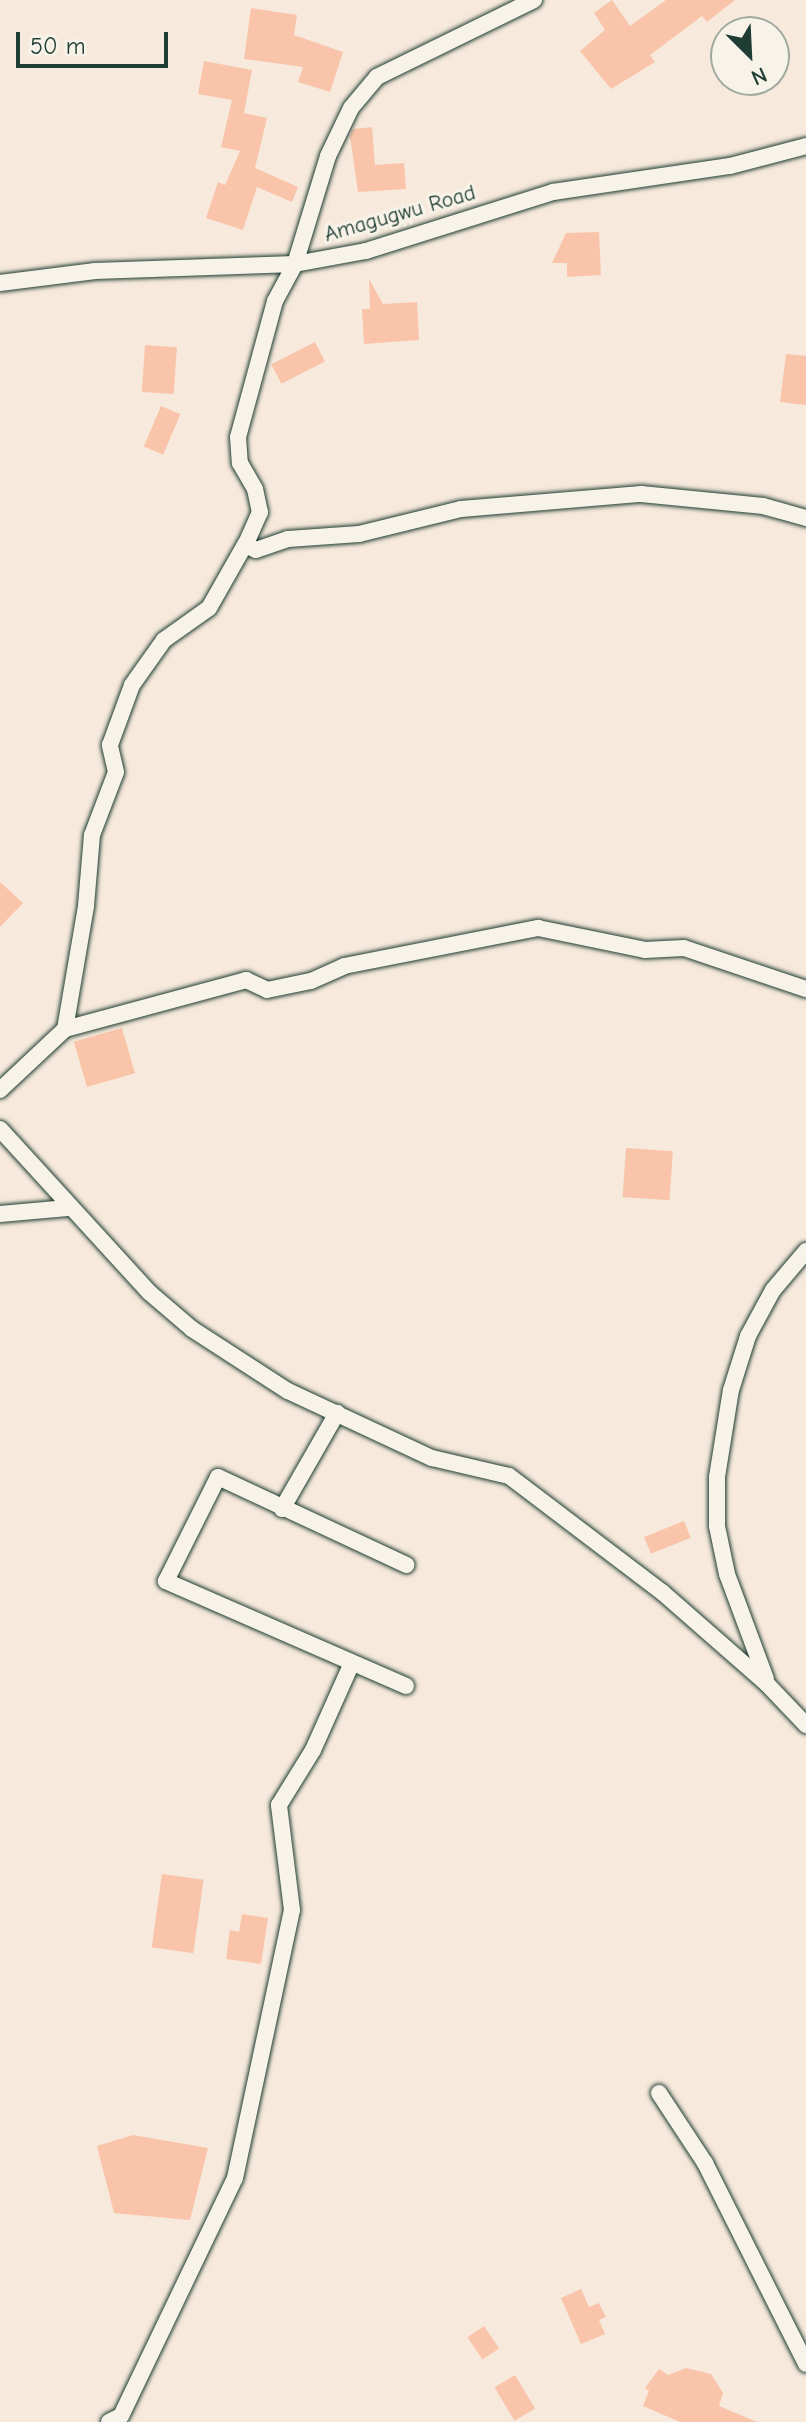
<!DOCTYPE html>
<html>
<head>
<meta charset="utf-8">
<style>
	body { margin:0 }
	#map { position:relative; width:806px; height:2422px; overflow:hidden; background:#f7eadc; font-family:"Comic Neue",sans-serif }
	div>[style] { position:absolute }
	.building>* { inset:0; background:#f9c4aa; transform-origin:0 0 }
	.roads { filter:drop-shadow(0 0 2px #1f3d34) drop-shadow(0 0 2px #1f3d34) }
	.street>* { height:16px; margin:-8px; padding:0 8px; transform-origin:8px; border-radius:8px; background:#f7f3e8 }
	span { translate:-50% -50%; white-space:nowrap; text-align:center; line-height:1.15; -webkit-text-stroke:6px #f7f3e8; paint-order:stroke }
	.street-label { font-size:22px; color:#1f3d34 }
	.north { position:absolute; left:710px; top:16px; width:80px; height:80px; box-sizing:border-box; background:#f7f3e8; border:2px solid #a1aaa0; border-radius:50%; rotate:156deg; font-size:22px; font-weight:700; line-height:32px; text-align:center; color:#1f3d34 }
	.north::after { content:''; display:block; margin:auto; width:28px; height:36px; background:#1f3d34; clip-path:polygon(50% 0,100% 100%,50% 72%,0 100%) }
	.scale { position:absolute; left:16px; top:32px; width:152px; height:36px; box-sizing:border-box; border:4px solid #1f3d34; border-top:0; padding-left:10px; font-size:24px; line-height:28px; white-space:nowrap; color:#1f3d34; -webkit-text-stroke:6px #f7f3e8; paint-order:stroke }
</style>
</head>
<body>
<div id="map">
	<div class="building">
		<div style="clip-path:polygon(612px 0,630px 26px,666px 0,735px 0,707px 22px,702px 16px,650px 55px,655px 62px,611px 89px,580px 51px,605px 30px,594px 13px)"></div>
		<div style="clip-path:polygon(251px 8px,297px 15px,294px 35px,343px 52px,330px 92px,298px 82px,303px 67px,244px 59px)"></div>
		<div style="clip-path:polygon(204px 61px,252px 70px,244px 113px,267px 118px,255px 168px,298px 187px,292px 202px,257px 187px,243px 230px,206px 218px,218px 182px,225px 185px,240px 151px,221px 147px,232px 100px,198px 94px)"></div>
		<div style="clip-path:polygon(372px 127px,375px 165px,404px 163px,406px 189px,358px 192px,350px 136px,353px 129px)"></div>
		<div style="clip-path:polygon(599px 232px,601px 275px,567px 277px,567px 263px,552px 263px,566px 233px)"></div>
		<div style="clip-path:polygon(369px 279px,383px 304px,417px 302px,419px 340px,364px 344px,362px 309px,370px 309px)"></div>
		<div style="left:315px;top:342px;width:22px;height:49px;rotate:63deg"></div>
		<div style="left:145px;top:345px;width:32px;height:47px;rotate:4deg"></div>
		<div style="clip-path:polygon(786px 354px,806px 356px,806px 405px,780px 402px)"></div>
		<div style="left:161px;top:406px;width:21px;height:44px;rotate:23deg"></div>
		<div style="clip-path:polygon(0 882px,23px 903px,0 927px)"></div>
		<div style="left:122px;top:1028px;width:47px;height:50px;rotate:74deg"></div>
		<div style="left:626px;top:1148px;width:47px;height:49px;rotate:4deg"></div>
		<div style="left:684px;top:1521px;width:18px;height:43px;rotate:68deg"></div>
		<div style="left:162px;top:1874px;width:42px;height:74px;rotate:8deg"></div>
		<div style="clip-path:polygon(242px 1914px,268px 1918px,261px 1964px,226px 1959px,230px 1930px,239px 1932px)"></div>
		<div style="clip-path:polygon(133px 2135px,208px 2148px,190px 2220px,114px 2213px,97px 2146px)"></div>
		<div style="clip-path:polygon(581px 2289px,589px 2307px,599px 2303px,606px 2317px,599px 2320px,605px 2334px,581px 2344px,561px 2298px)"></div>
		<div style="left:484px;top:2326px;width:27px;height:20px;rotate:56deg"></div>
		<div style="clip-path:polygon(686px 2368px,711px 2374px,723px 2393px,719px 2406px,757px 2422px,680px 2422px,643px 2406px,649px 2391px,645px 2388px,659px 2369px,668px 2375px)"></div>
		<div style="left:515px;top:2375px;width:39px;height:24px;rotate:59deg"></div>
	</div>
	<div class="roads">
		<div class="street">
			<div style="left:534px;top:0;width:175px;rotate:153.9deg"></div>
			<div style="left:377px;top:77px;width:40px;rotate:130deg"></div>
			<div style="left:351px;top:108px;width:53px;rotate:115.6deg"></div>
			<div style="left:328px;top:156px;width:113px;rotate:107deg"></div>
			<div style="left:295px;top:264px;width:42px;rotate:118.4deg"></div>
			<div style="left:275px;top:301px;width:141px;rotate:105.2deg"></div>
			<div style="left:238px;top:437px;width:26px;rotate:86deg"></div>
			<div style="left:240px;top:463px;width:30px;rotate:60deg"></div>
			<div style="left:255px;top:489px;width:24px;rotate:78deg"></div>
			<div style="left:260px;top:512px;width:36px;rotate:114deg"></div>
			<div style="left:245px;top:545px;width:12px;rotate:24deg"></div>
			<div style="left:256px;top:550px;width:34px;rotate:-19deg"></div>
			<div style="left:288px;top:539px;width:71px;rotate:-4deg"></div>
			<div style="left:359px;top:534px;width:105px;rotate:-13.8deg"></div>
			<div style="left:461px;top:509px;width:181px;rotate:-4.8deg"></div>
			<div style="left:641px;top:494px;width:123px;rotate:5.6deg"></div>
			<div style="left:763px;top:506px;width:45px;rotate:15.6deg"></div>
			<div style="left:0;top:283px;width:96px;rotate:-7.2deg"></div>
			<div style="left:95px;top:271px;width:200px;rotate:-2deg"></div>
			<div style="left:295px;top:264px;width:72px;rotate:-10.4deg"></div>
			<div style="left:366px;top:251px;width:196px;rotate:-17.5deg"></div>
			<div style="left:553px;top:192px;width:179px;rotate:-8.4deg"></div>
			<div style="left:730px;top:166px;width:79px;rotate:-14.7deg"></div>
			<div style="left:65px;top:1029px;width:188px;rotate:-15.1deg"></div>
			<div style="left:246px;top:980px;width:23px;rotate:25deg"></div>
			<div style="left:267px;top:990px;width:45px;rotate:-11.6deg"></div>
			<div style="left:311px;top:981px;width:36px;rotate:-24deg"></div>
			<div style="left:344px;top:966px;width:198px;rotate:-11.1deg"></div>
			<div style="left:538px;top:928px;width:109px;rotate:11.6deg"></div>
			<div style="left:645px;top:950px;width:39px;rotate:-3deg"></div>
			<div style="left:684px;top:948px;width:129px;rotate:18.6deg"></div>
			<div style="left:0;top:1090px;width:89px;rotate:-43.2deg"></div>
			<div style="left:65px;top:1029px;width:125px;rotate:-80.3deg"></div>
			<div style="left:86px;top:906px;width:71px;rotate:-85.2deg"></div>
			<div style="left:92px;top:835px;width:67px;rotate:-69.1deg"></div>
			<div style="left:116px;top:772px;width:28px;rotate:-103deg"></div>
			<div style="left:110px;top:745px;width:64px;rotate:-69.9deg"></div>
			<div style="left:132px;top:685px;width:55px;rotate:-54.6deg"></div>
			<div style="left:164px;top:640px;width:55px;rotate:-35.4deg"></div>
			<div style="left:209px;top:608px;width:75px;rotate:-60.4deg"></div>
			<div style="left:0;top:1129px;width:222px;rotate:47.6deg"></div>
			<div style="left:150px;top:1293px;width:55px;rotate:40.6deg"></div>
			<div style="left:192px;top:1329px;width:114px;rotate:32.9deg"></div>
			<div style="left:288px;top:1391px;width:159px;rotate:25deg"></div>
			<div style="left:432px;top:1458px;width:79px;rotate:13.2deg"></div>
			<div style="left:509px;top:1476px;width:192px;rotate:37.2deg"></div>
			<div style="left:662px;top:1592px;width:140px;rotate:41.2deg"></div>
			<div style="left:767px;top:1684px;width:57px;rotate:46.4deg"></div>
			<div style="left:0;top:1214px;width:68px;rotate:-5deg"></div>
			<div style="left:282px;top:1509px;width:111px;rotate:-60.2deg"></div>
			<div style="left:766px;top:1679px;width:112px;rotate:-110.4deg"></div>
			<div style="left:727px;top:1574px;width:49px;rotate:-101.8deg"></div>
			<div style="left:717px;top:1526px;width:49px;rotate:-90deg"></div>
			<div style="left:717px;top:1477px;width:88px;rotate:-80.9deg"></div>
			<div style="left:731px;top:1390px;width:57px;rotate:-72.5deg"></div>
			<div style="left:748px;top:1336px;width:52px;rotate:-61.5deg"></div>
			<div style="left:773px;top:1290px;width:51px;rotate:-49.8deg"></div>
			<div style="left:406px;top:1686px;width:262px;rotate:-156.4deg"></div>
			<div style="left:166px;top:1581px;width:116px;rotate:-63.4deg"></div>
			<div style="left:218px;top:1477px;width:208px;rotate:25deg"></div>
			<div style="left:659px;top:2093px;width:84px;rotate:56.7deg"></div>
			<div style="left:705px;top:2163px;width:225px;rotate:63.3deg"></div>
			<div style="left:109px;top:2422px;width:13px;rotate:-27deg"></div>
			<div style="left:121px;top:2416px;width:264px;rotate:-64.4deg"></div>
			<div style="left:235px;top:2178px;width:274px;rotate:-78deg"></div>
			<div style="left:292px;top:1910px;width:106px;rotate:-97.1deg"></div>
			<div style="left:279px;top:1805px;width:65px;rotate:-58.3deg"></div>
			<div style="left:313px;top:1750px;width:95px;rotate:-65.9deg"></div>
		</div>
	</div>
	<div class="street-label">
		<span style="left:400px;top:214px;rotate:-16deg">Amagugwu Road</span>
	</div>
	<div class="north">N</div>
	<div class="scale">50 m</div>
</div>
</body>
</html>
